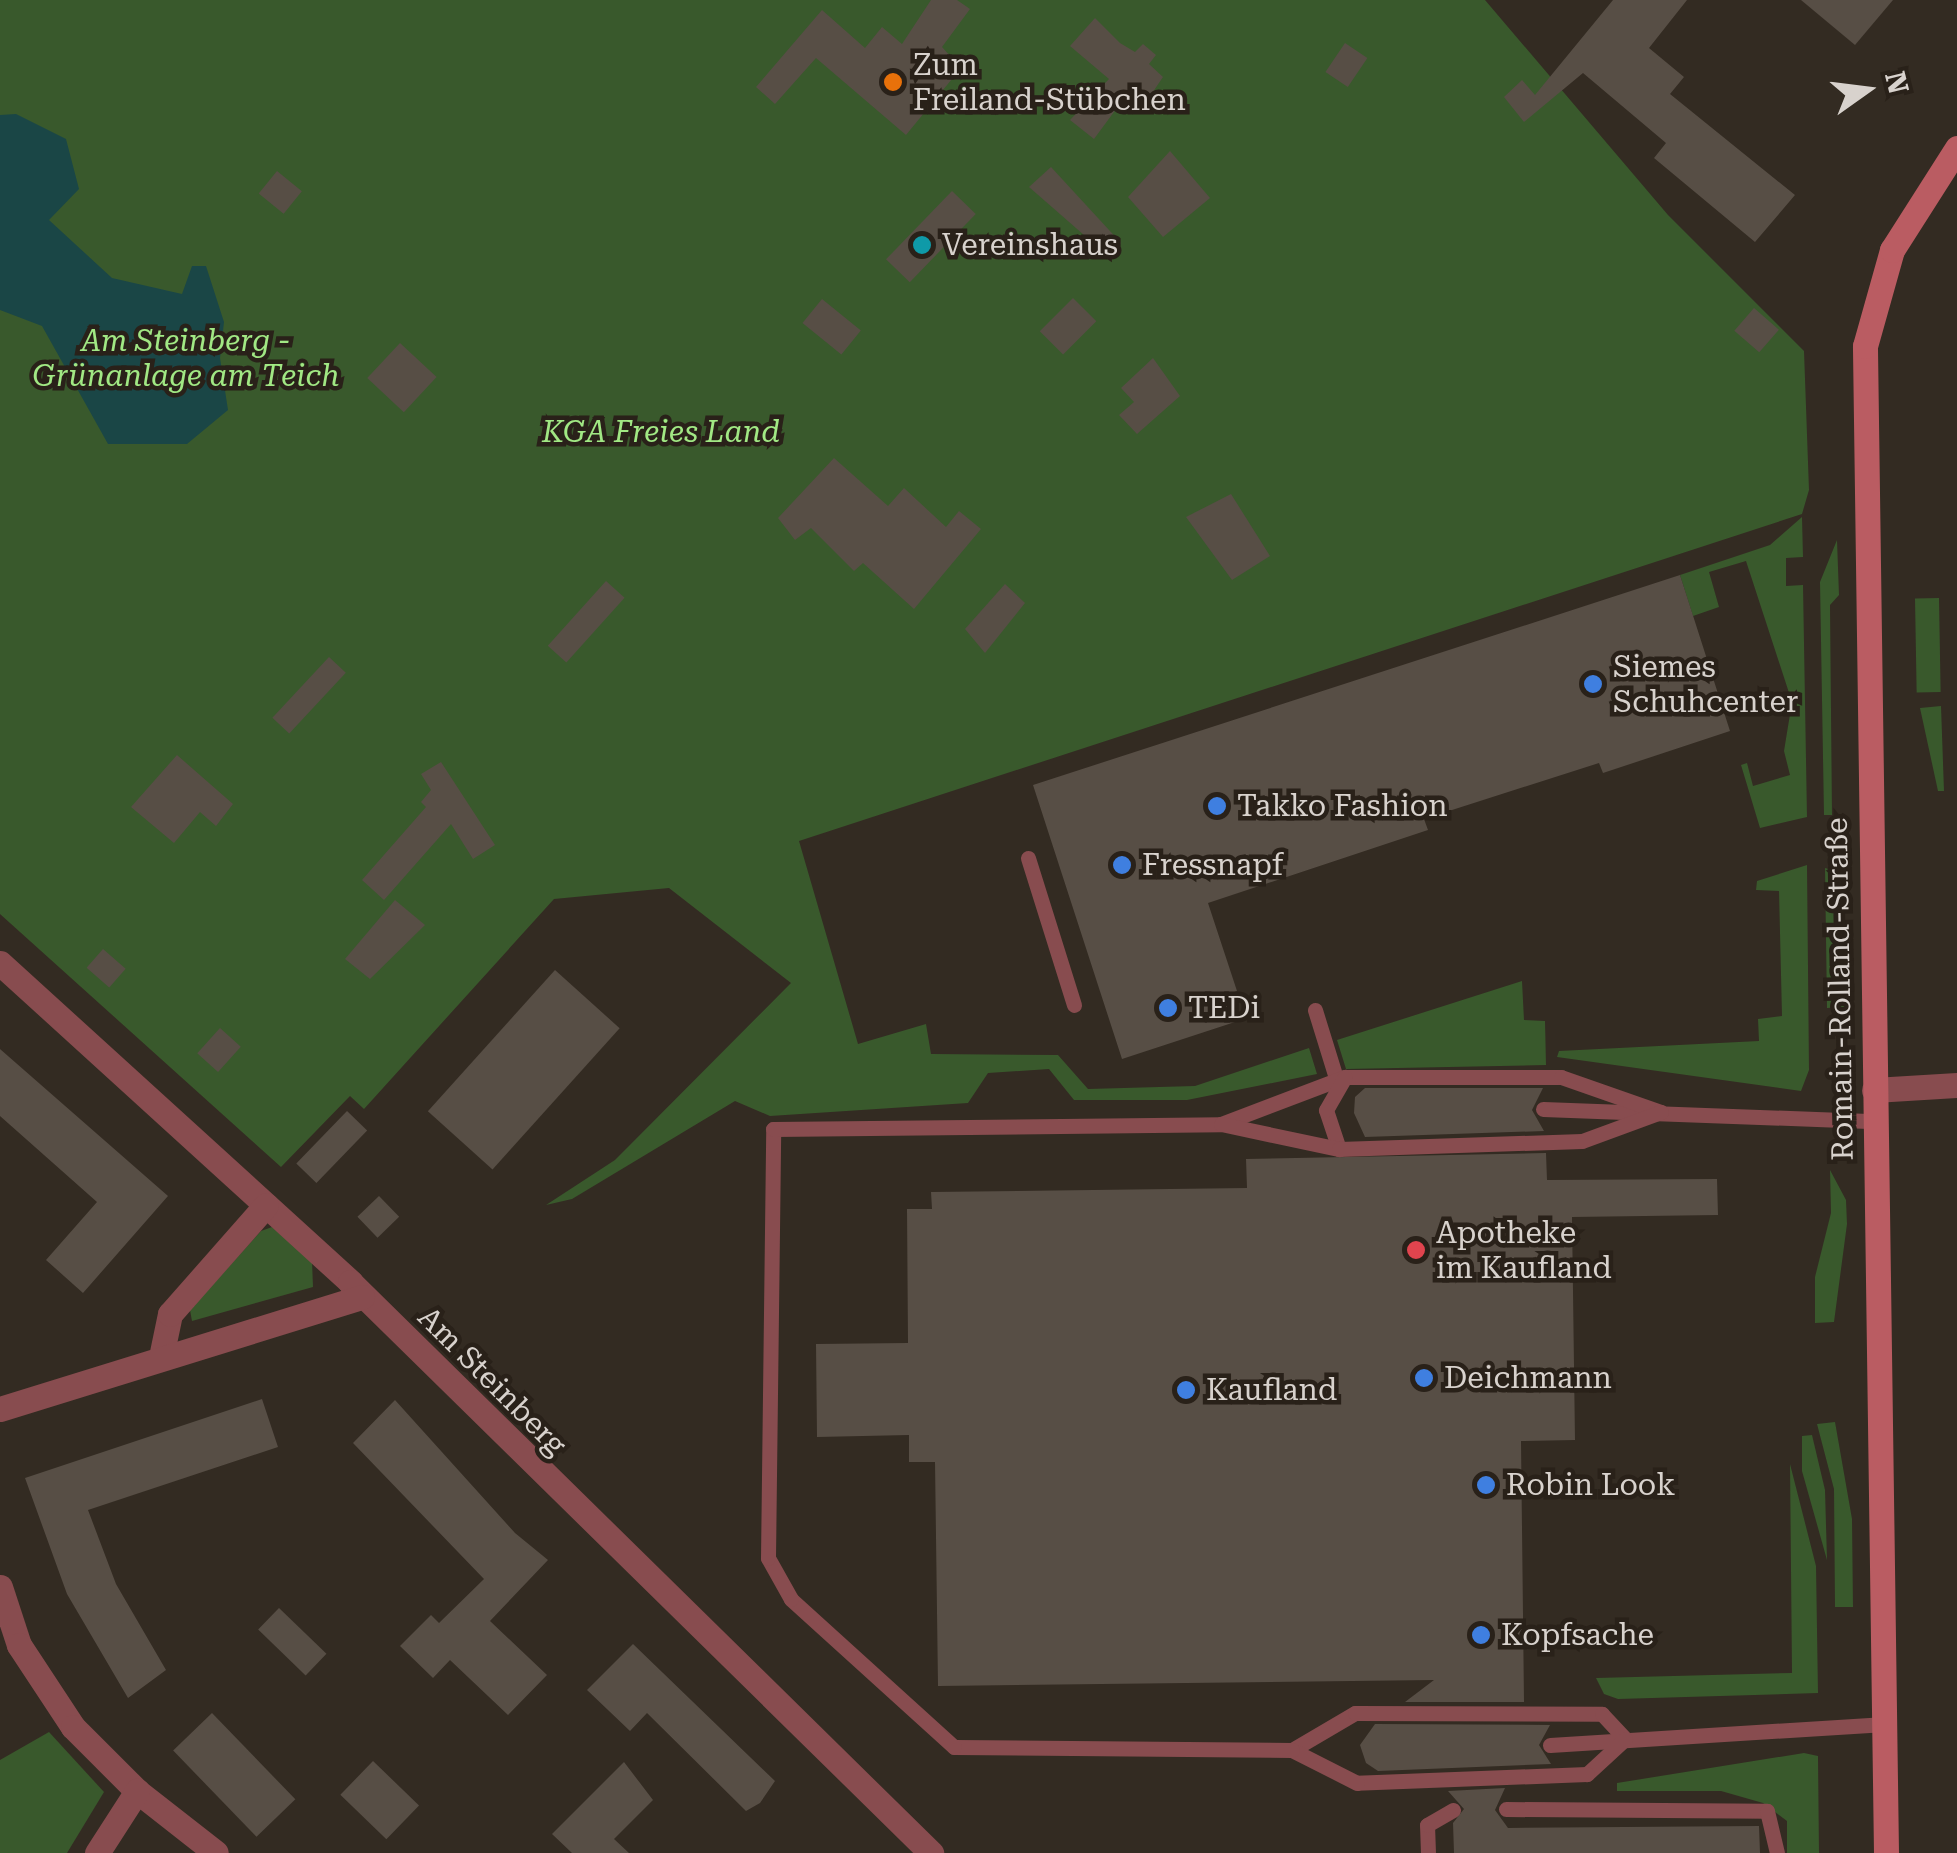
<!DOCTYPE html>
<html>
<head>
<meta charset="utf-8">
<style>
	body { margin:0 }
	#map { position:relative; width:1957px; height:1853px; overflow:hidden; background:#332b22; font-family:"Roboto Serif",serif }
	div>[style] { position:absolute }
	.green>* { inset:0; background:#39592c; transform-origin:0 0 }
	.water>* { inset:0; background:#1a4646 }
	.building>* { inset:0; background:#574e45; transform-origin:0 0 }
	.lane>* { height:15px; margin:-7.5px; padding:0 7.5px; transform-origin:7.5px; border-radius:7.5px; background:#884c4f }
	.street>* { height:25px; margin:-12.5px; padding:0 12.5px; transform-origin:12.5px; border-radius:12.5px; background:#884c4f }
	.secondary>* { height:25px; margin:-12.5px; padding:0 12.5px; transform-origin:12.5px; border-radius:12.5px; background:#ba5c62 }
	.dots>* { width:28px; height:28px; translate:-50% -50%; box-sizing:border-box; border:5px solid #292119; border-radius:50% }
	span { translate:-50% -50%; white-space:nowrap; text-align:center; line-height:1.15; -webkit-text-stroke:9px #292119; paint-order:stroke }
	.poi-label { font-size:30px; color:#d8d2cd }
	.left { translate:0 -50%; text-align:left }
	.park-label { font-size:30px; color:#a1e884; font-style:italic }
	.street-label { font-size:30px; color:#d8d2cd }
	.north { position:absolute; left:1817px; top:40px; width:100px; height:100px; -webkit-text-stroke:8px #292119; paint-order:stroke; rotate:76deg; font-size:28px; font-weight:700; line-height:40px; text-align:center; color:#d8d2cd }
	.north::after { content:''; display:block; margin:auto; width:35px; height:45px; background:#d8d2cd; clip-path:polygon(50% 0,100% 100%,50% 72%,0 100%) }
</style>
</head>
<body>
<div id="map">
	<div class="green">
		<div style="clip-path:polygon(0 0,1485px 0,1668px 215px,1804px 351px,1809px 490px,1802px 514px,799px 841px,858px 1044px,926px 1024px,931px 1054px,1058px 1055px,1088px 1089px,1195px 1086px,1309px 1048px,1317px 1074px,1187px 1100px,1074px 1100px,1049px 1069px,988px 1073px,968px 1103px,770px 1116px,735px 1101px,572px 1199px,546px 1205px,615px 1160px,791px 983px,669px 888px,554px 899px,364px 1109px,350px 1096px,281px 1167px,0 914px)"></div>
		<div style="clip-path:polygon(1802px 517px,1803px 557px,1786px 558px,1786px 586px,1803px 585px,1807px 817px,1760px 828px,1741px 765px,1747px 763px,1753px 786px,1790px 775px,1784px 751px,1792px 702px,1746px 561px,1709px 572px,1719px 607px,1693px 616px,1680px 575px,1770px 545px)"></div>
		<div style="clip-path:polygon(1837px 540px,1839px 595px,1830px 605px,1832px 815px,1824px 815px,1820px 582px)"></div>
		<div style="left:1939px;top:598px;width:94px;height:24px;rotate:89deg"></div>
		<div style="clip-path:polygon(1941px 706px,1944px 791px,1938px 791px,1920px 708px)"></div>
		<div style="clip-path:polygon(1807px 865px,1809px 1070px,1801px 1091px,1557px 1057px,1559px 1051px,1759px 1041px,1758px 1019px,1782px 1016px,1779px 891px,1756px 890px,1757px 881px)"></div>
		<div style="clip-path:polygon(1825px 868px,1833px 870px,1834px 976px,1845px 985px,1845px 1007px,1827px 1008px)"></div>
		<div style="clip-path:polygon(1522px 981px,1524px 1020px,1545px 1021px,1546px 1065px,1346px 1069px,1337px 1040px)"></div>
		<div style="clip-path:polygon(1830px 1170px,1846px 1200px,1847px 1224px,1834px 1322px,1815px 1323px,1815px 1277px,1831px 1213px)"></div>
		<div style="clip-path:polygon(272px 1227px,312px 1261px,313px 1287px,192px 1321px,190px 1310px,261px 1231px)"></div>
		<div style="clip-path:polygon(1835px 1422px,1852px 1519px,1853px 1607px,1835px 1607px,1834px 1489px,1817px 1424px)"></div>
		<div style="clip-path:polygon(1812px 1435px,1825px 1490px,1827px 1560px,1802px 1471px,1802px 1436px)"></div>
		<div style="clip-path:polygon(1790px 1464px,1816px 1566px,1818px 1693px,1618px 1699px,1604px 1694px,1596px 1678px,1792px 1673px)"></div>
		<div style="clip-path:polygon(49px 1732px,104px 1792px,67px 1853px,0 1853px,0 1760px)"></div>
		<div style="clip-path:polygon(1804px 1753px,1818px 1756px,1819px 1853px,1787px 1853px,1787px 1821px,1763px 1803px,1721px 1791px,1617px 1791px,1617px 1783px)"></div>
	</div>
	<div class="water">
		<div style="clip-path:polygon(16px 114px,66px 139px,79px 189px,49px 220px,112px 278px,182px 294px,192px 266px,206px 266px,224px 322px,220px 358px,228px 410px,187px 444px,108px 444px,42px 326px,0 310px,0 115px)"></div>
	</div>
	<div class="building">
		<div style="clip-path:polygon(931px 0,957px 0,970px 9px,942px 47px,961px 68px,906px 135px,816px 58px,775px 104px,756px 87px,822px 10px,865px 48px,882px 27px,902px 44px)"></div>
		<div style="clip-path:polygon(1613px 0,1687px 0,1649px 48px,1684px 77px,1670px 94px,1795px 195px,1755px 242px,1654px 158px,1666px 143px,1583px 73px,1524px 122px,1504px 97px,1522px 80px,1535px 95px)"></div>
		<div style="clip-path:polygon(1801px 0,1893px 0,1855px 45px)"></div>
		<div style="clip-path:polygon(1095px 18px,1120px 43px,1135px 52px,1143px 44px,1156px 55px,1149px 64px,1163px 77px,1140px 111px,1125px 97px,1094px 139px,1070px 120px,1109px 79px,1070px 46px)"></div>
		<div style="left:1345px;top:43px;width:27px;height:35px;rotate:34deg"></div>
		<div style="clip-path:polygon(1170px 151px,1210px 198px,1163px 237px,1128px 197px)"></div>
		<div style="clip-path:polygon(1051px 167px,1121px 243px,1108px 256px,1029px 187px)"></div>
		<div style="left:277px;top:171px;width:32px;height:29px;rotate:39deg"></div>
		<div style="left:952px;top:191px;width:33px;height:95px;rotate:44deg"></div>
		<div style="left:1073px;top:298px;width:33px;height:47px;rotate:45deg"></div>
		<div style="left:822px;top:299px;width:50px;height:31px;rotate:39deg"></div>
		<div style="left:1754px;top:308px;width:33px;height:30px;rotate:41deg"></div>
		<div style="left:400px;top:343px;width:50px;height:48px;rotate:43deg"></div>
		<div style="clip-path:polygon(1153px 358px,1180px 396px,1137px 434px,1119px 415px,1134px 402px,1121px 388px)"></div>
		<div style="clip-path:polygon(834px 458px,888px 506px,904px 488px,946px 527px,959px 511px,981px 529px,914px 609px,863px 563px,854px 571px,811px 528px,795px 540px,778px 518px)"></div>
		<div style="clip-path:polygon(1231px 494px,1270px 556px,1232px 580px,1186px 517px)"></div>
		<div style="clip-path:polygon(1680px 575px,1730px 731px,1603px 773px,1599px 763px,1424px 819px,1428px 830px,1208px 903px,1237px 991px,1226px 995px,1235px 1022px,1122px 1059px,1033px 785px)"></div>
		<div style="left:606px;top:581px;width:25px;height:87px;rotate:42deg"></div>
		<div style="clip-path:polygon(1005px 584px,1025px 603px,985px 653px,965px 629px)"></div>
		<div style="left:329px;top:657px;width:23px;height:83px;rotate:43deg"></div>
		<div style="clip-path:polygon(177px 755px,233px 804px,216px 826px,200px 812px,174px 843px,131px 807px)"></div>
		<div style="clip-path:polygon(441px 762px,495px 845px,473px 859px,451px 824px,384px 900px,362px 880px,426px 807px,421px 802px,431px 790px,421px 774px)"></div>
		<div style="clip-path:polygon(395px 900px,425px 925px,370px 979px,345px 959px)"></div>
		<div style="left:103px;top:949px;width:30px;height:25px;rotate:41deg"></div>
		<div style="left:555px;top:970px;width:87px;height:190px;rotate:42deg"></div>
		<div style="left:220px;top:1028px;width:28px;height:34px;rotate:42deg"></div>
		<div style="clip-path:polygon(0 1049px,168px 1196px,83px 1293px,46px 1260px,97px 1202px,0 1116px)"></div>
		<div style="clip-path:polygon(1365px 1088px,1543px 1088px,1532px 1110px,1544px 1131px,1365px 1137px,1354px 1113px,1355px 1097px)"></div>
		<div style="left:347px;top:1111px;width:28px;height:73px;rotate:44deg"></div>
		<div style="clip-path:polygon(1546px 1153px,1547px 1180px,1717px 1179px,1718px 1215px,1572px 1217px,1575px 1440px,1521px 1441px,1524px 1702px,1405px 1702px,1434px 1680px,938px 1686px,935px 1462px,909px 1462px,909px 1435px,817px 1437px,816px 1344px,908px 1343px,907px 1209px,932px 1209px,931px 1192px,1247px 1188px,1246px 1159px)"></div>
		<div style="left:379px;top:1196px;width:29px;height:30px;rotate:46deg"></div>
		<div style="clip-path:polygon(262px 1399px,278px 1447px,88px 1510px,116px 1584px,166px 1670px,128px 1698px,67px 1594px,25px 1478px)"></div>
		<div style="clip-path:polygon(395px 1400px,515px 1533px,548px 1560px,490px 1621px,547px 1675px,508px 1715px,450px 1660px,433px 1678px,400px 1646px,431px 1615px,439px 1623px,484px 1579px,353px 1443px)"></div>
		<div style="left:279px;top:1608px;width:66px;height:30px;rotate:44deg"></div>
		<div style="clip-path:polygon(633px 1644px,775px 1781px,760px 1803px,746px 1811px,647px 1713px,630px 1731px,587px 1690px)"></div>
		<div style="left:212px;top:1713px;width:120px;height:54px;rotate:46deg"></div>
		<div style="clip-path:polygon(1375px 1724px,1550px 1725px,1539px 1745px,1551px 1764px,1378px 1771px,1366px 1763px,1360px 1745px)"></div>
		<div style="left:373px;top:1761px;width:64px;height:47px;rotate:44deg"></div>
		<div style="clip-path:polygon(624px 1762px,653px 1800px,614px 1839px,629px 1853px,572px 1853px,552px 1834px)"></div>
		<div style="clip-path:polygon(1505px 1788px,1495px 1810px,1508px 1828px,1759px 1826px,1760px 1853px,1454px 1853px,1453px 1823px,1464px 1809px,1448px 1791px)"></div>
	</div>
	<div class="lane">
		<div style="left:1028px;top:858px;width:154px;rotate:72.6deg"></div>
		<div style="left:1315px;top:1010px;width:74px;rotate:72.8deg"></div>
		<div style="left:1543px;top:1109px;width:332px;rotate:2.1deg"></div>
		<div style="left:1221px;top:1124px;width:133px;rotate:-20.8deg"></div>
		<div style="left:1345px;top:1077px;width:216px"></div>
		<div style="left:1561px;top:1077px;width:106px;rotate:19.3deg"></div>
		<div style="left:1339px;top:1149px;width:41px;rotate:-108.4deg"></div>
		<div style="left:1326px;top:1110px;width:38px;rotate:-60deg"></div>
		<div style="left:1550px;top:1745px;width:336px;rotate:-3.6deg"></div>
		<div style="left:1292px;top:1750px;width:73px;rotate:-30.4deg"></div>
		<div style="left:1355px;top:1713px;width:247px;rotate:0.2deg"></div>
		<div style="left:1602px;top:1714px;width:34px;rotate:47deg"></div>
		<div style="left:1625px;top:1739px;width:52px;rotate:137.4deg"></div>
		<div style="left:1587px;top:1774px;width:230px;rotate:177.8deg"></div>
		<div style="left:1357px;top:1783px;width:73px;rotate:-153.1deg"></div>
		<div style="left:1292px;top:1750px;width:338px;rotate:-179.5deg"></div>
		<div style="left:954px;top:1747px;width:220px;rotate:-137.8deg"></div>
		<div style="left:791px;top:1599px;width:47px;rotate:-119.3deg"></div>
		<div style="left:768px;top:1558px;width:429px;rotate:-89.3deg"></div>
		<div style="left:773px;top:1129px;width:448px;rotate:-0.6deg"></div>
		<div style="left:1221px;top:1124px;width:121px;rotate:12deg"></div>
		<div style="left:1339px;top:1149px;width:243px;rotate:-1.9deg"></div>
		<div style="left:1582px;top:1141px;width:84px;rotate:-20.2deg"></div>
		<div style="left:1506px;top:1809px;width:261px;rotate:0.4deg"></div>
		<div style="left:1767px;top:1811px;width:43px;rotate:76.6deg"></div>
		<div style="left:1428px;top:1853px;width:28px;rotate:-92deg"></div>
		<div style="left:1427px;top:1825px;width:30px;rotate:-30deg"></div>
	</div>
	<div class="street">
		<div style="left:0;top:963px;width:474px;rotate:42.3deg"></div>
		<div style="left:350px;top:1282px;width:815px;rotate:44.5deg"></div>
		<div style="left:1874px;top:1090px;width:83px;rotate:-3.4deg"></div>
		<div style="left:161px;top:1357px;width:44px;rotate:-78.2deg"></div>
		<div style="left:170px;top:1314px;width:145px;rotate:-48.6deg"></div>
		<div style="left:0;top:1409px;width:379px;rotate:-17.2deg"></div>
		<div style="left:0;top:1587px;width:61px;rotate:71.9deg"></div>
		<div style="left:19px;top:1645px;width:98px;rotate:56.6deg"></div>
		<div style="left:73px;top:1727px;width:91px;rotate:45deg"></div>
		<div style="left:137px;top:1791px;width:100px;rotate:38.1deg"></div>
		<div style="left:97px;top:1853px;width:74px;rotate:-57.2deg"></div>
	</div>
	<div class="secondary">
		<div style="left:1886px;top:1853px;width:1507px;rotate:-90.8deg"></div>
		<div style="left:1865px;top:346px;width:100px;rotate:-74.3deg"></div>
		<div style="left:1892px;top:250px;width:121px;rotate:-57.5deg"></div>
	</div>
	<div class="dots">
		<div style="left:893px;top:82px;background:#e8710a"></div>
		<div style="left:922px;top:245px;background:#0f9aa8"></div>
		<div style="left:1593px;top:684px;background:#3f7fe0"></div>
		<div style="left:1217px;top:806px;background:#3f7fe0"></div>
		<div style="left:1122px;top:865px;background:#3f7fe0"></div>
		<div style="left:1168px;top:1008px;background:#3f7fe0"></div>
		<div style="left:1416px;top:1250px;background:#e0444e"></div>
		<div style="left:1424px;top:1378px;background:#3f7fe0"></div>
		<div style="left:1186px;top:1390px;background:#3f7fe0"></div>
		<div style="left:1486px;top:1485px;background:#3f7fe0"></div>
		<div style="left:1481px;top:1635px;background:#3f7fe0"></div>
	</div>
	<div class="poi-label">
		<span class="left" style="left:913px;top:82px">Zum<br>Freiland-Stübchen</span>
		<span class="left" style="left:942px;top:245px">Vereinshaus</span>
		<span class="left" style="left:1613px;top:684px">Siemes<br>Schuhcenter</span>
		<span class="left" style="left:1237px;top:806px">Takko Fashion</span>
		<span class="left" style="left:1142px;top:865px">Fressnapf</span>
		<span class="left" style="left:1188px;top:1008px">TEDi</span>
		<span class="left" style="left:1436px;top:1250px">Apotheke<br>im Kaufland</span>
		<span class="left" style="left:1444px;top:1378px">Deichmann</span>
		<span class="left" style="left:1206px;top:1390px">Kaufland</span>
		<span class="left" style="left:1506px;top:1485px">Robin Look</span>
		<span class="left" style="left:1501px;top:1635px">Kopfsache</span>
	</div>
	<div class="park-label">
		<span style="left:186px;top:358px">Am Steinberg -<br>Grünanlage am Teich</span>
		<span style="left:661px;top:432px">KGA Freies Land</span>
	</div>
	<div class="street-label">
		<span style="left:1840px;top:989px;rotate:-91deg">Romain-Rolland-Straße</span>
		<span style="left:492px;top:1381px;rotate:45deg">Am Steinberg</span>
	</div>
	<div class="north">N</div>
</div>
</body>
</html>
